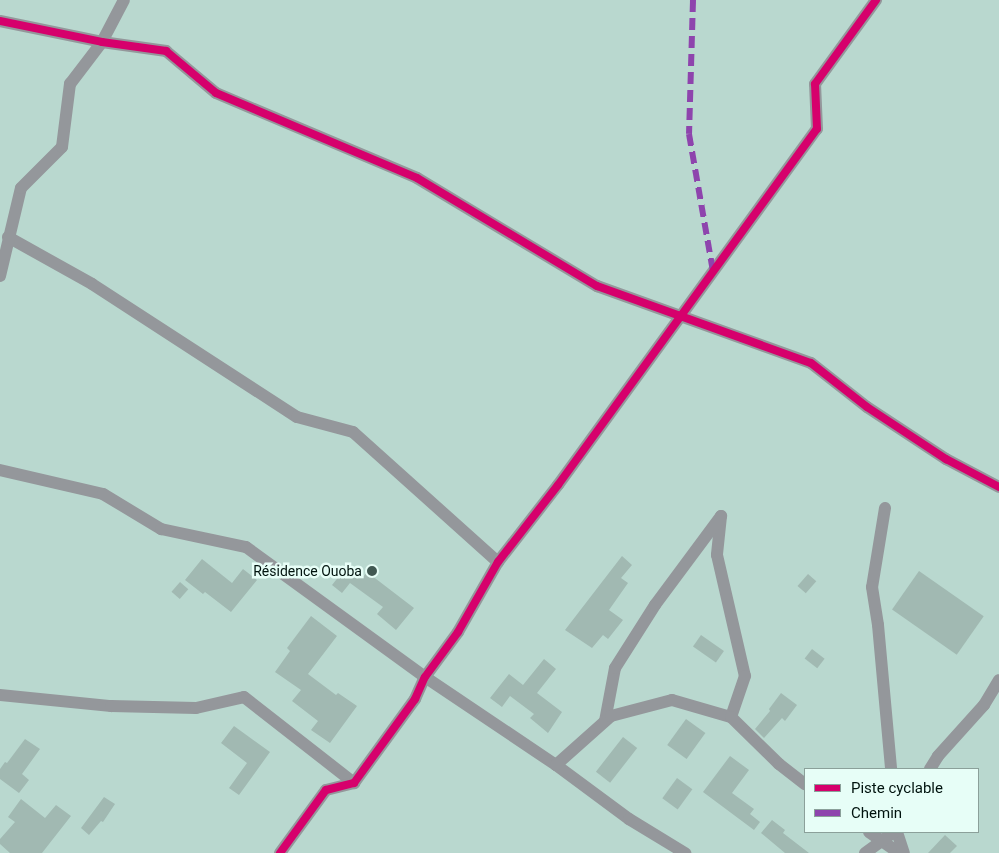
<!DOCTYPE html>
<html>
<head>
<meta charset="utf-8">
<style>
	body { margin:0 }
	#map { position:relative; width:999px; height:853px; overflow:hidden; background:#b9d8cf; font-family:Roboto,sans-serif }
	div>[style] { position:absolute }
	.building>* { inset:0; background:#a1b9b2; transform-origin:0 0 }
	.street>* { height:12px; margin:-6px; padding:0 6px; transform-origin:6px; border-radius:6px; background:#94979b }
	.quiet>* { height:6px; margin-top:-3px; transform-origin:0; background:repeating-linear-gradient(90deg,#8e44ad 0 12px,transparent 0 18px) }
	.cycleway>* { height:8px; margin:-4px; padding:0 4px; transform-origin:4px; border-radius:4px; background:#d6006c }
	.dots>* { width:14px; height:14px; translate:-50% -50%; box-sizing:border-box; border:2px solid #e7fef7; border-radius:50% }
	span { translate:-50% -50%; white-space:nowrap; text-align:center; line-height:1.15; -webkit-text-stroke:5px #e7fef7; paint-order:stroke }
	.poi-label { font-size:14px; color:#00130e }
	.right { translate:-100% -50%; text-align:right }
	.legend { position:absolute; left:804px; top:768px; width:175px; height:65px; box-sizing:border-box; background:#e7fef7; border:1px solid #8ba09a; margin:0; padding:6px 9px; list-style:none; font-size:15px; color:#00130e }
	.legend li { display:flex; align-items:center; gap:10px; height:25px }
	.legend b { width:25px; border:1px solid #8ba09a }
</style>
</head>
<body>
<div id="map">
	<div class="building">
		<div style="clip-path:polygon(622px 556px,632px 565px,621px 578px,628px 583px,609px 610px,623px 620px,608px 639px,603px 635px,592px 648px,565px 630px)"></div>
		<div style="clip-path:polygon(202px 559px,232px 583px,243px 569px,257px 580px,231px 612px,205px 592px,203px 594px,185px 580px)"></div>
		<div style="clip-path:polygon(348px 565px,363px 577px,367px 572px,414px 608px,396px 630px,377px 614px,383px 607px,350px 583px,342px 593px,332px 585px)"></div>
		<div style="left:919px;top:571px;width:79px;height:47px;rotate:35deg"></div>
		<div style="left:808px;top:574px;width:11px;height:16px;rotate:41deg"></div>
		<div style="left:180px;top:582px;width:11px;height:13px;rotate:41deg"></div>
		<div style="clip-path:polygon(311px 616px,337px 636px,308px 674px,336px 695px,338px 693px,357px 706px,330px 743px,311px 730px,318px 721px,292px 701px,301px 690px,275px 672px,290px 651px,287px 648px)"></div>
		<div style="left:701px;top:635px;width:28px;height:14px;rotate:35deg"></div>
		<div style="left:812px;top:649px;width:16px;height:12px;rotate:38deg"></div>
		<div style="clip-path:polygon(544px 659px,556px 669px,537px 693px,562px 712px,548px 733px,530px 718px,534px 714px,510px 696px,502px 707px,490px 698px,509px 674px,523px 685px)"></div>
		<div style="clip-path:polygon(781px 693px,797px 705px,785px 721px,782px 718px,764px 738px,755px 729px,770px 711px,769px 709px)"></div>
		<div style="left:686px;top:719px;width:24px;height:32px;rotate:36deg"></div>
		<div style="clip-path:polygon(234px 726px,270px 752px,239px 795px,229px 788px,247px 763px,221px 743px)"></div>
		<div style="left:623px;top:737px;width:18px;height:44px;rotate:38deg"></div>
		<div style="clip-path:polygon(25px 739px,40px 749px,22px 774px,29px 780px,19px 793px,0 779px,0 769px,5px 762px,7px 763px)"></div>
		<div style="clip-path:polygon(730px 756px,749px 770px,732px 793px,754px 809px,750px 814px,760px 822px,754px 830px,703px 792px)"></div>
		<div style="left:677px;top:778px;width:19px;height:25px;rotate:36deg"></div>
		<div style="clip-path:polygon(104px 797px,115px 804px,103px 822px,101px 821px,89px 835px,81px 828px)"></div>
		<div style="clip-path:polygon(21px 799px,45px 818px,56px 805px,71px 816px,42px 853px,10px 853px,0 844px,0 839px,15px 822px,8px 817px)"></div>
		<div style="clip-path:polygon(772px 820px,785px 830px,783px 833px,809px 853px,785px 853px,761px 833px)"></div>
		<div style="clip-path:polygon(945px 835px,957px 846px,950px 853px,928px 853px)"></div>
	</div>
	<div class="street">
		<div style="left:0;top:21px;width:104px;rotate:11.6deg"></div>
		<div style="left:102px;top:42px;width:65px;rotate:8deg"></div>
		<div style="left:166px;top:51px;width:65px;rotate:40deg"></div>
		<div style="left:216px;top:93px;width:218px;rotate:22.9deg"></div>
		<div style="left:417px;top:178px;width:210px;rotate:31deg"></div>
		<div style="left:597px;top:286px;width:227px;rotate:19.8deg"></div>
		<div style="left:811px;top:363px;width:71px;rotate:38.2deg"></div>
		<div style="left:867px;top:407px;width:95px;rotate:33.4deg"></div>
		<div style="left:946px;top:459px;width:60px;rotate:27.8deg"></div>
		<div style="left:8px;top:237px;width:96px;rotate:29.2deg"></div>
		<div style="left:92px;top:284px;width:244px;rotate:33deg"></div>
		<div style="left:297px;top:417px;width:58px;rotate:15deg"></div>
		<div style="left:353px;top:432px;width:195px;rotate:41.9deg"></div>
		<div style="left:0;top:276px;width:90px;rotate:-76.6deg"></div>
		<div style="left:21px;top:188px;width:58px;rotate:-45deg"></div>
		<div style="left:62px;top:147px;width:64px;rotate:-82.8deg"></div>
		<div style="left:70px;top:84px;width:53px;rotate:-52.7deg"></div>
		<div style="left:102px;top:42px;width:47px;rotate:-62.4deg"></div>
		<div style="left:0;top:470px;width:106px;rotate:13.1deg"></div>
		<div style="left:103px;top:494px;width:68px;rotate:31.1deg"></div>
		<div style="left:161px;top:529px;width:87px;rotate:12deg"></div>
		<div style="left:246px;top:547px;width:221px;rotate:36deg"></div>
		<div style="left:425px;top:677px;width:158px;rotate:33.9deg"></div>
		<div style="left:556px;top:765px;width:91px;rotate:36.5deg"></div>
		<div style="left:629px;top:819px;width:66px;rotate:31.3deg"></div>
		<div style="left:885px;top:508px;width:80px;rotate:99.3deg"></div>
		<div style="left:872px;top:587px;width:38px;rotate:81deg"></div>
		<div style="left:878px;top:625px;width:145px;rotate:84.8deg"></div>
		<div style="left:721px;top:516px;width:39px;rotate:96deg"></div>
		<div style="left:717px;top:555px;width:124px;rotate:77deg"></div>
		<div style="left:745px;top:676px;width:43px;rotate:108.9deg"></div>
		<div style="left:0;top:695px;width:112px;rotate:5.7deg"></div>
		<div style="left:111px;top:706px;width:85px;rotate:1.3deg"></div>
		<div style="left:196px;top:708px;width:49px;rotate:-12.9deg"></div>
		<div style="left:244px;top:697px;width:140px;rotate:38deg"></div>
		<div style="left:605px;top:721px;width:54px;rotate:-79.3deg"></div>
		<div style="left:615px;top:668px;width:75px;rotate:-57.6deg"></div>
		<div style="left:655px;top:605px;width:111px;rotate:-53.4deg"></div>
		<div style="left:556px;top:765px;width:74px;rotate:-41.7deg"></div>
		<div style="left:611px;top:716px;width:63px;rotate:-14.7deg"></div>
		<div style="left:672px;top:700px;width:61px;rotate:16.1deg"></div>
		<div style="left:731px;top:717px;width:67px;rotate:44.4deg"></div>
		<div style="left:779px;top:764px;width:33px;rotate:38deg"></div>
		<div style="left:930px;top:769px;width:15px;rotate:-58deg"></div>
		<div style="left:938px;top:756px;width:69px;rotate:-48deg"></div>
		<div style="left:984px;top:705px;width:29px;rotate:-59deg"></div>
		<div style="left:869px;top:832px;width:37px;rotate:35deg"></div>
		<div style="left:897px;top:832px;width:22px;rotate:72deg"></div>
		<div style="left:280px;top:853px;width:78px;rotate:-53.9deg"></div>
		<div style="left:326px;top:790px;width:29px;rotate:-14deg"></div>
		<div style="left:354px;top:783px;width:104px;rotate:-54deg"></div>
		<div style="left:415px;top:699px;width:24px;rotate:-66deg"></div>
		<div style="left:425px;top:677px;width:56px;rotate:-53.7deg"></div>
		<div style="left:458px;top:632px;width:81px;rotate:-60.3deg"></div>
		<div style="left:498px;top:562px;width:98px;rotate:-52.1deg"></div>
		<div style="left:558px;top:485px;width:440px;rotate:-54deg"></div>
		<div style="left:817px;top:129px;width:45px;rotate:-92.5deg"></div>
		<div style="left:815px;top:84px;width:104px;rotate:-54deg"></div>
		<div style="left:865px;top:853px;width:36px;rotate:-36deg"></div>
	</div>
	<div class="quiet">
		<div style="left:693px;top:0;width:134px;rotate:91.7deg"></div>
		<div style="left:689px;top:134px;width:139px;rotate:80.1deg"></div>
	</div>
	<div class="cycleway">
		<div style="left:0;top:21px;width:104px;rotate:11.6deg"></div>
		<div style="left:102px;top:42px;width:65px;rotate:8deg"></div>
		<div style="left:166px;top:51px;width:65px;rotate:40deg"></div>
		<div style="left:216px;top:93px;width:218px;rotate:22.9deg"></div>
		<div style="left:417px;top:178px;width:210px;rotate:31deg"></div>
		<div style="left:597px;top:286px;width:227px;rotate:19.8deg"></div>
		<div style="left:811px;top:363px;width:71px;rotate:38.2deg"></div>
		<div style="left:867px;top:407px;width:95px;rotate:33.4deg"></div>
		<div style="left:946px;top:459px;width:60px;rotate:27.8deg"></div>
		<div style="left:280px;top:853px;width:78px;rotate:-53.9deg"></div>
		<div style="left:326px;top:790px;width:29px;rotate:-14deg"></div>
		<div style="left:354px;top:783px;width:104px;rotate:-54deg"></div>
		<div style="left:415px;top:699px;width:24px;rotate:-66deg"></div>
		<div style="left:425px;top:677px;width:56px;rotate:-53.7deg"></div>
		<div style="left:458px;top:632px;width:81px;rotate:-60.3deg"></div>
		<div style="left:498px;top:562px;width:98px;rotate:-52.1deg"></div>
		<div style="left:558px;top:485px;width:440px;rotate:-54deg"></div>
		<div style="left:817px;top:129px;width:45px;rotate:-92.5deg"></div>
		<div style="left:815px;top:84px;width:104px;rotate:-54deg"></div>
	</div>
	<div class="dots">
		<div style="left:372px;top:571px;background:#415852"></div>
	</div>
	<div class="poi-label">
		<span class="right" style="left:362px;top:571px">Résidence Ouoba</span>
	</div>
	<ul class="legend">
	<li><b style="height:6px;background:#d6006c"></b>Piste cyclable</li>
	<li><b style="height:6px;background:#8e44ad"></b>Chemin</li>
	</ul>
</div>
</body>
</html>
